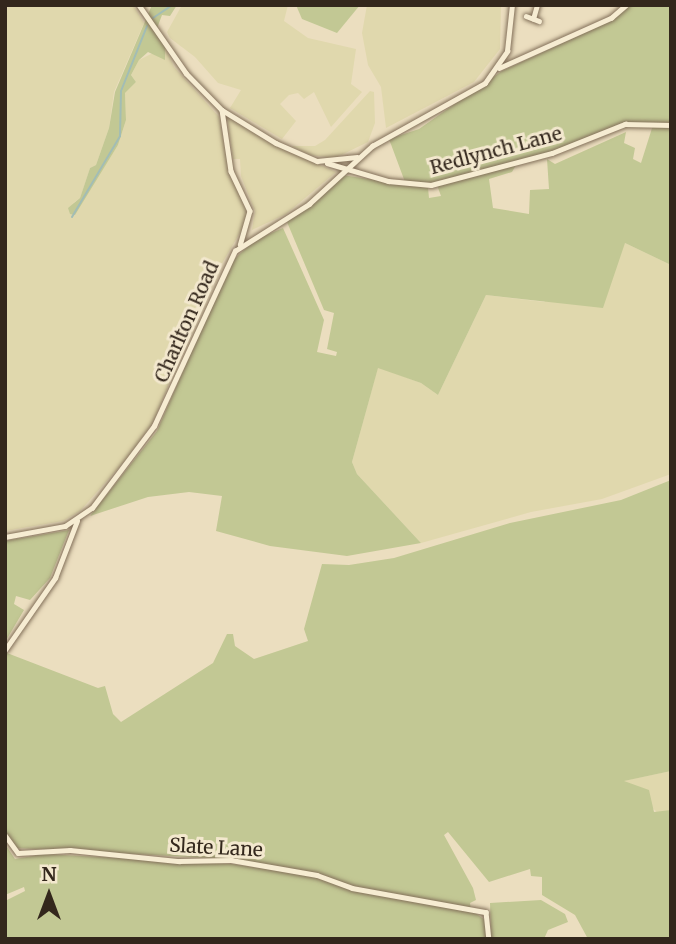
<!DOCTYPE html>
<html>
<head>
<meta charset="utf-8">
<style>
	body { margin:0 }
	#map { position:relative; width:676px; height:944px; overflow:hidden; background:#ebdebf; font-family:Merriweather,serif }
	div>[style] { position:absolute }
	.farmland>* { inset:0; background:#e0d8ad }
	.green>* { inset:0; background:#c2c894 }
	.stream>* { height:2px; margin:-1px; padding:0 1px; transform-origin:1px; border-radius:1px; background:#a2bdb5 }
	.roads { filter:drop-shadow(0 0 2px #826f59) drop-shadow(0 0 2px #826f59) }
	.minor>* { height:4.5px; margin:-2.25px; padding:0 2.25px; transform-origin:2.25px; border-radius:2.25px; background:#f6ecd2 }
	span { translate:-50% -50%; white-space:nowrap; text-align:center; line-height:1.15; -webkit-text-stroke:6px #f3e8ce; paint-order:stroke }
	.street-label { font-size:19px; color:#33271c }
	.frame { position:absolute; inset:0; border:7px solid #33271c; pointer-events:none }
	.north { position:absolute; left:14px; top:860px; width:70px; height:70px; -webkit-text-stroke:5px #f3e8ce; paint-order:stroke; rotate:0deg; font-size:19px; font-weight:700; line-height:28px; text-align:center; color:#33271c }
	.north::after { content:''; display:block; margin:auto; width:24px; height:32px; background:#33271c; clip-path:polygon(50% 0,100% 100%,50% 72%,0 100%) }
</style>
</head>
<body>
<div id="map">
	<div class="farmland">
		<div style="clip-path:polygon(5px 5px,133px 5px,144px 23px,114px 92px,109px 128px,96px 165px,90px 168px,80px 198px,72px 204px,85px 197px,118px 145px,126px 120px,125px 93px,136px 82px,131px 75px,139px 60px,165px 47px,174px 67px,219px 117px,230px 177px,242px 193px,248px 219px,207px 289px,154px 421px,129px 456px,80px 511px,63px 521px,5px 531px)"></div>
		<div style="clip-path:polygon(182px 5px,288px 5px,284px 21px,308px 38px,356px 49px,351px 84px,362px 92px,331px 127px,314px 92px,304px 99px,298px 93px,289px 95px,280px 104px,296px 121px,282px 139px,230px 108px,241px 90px,218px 83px,195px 57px,170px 38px,167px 32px)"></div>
		<div style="clip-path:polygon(367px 5px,501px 5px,500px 49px,474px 82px,386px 128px,381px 87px,368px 65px,362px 33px)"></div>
		<div style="clip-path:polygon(370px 91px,374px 92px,375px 123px,368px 142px,335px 158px,309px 155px,292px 146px,315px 146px,325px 140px)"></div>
		<div style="clip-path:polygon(227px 116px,270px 143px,336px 172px,286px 214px,252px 230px,255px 211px,241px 176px,240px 159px,233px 159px)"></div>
		<div style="clip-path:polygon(625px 243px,671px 265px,671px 474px,602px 499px,531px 512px,421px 543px,357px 474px,352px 462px,378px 367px,421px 383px,438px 395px,486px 295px,544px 302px)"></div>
		<div style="clip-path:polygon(671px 771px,671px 810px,659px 814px,623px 781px)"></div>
	</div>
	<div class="green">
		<div style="clip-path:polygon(152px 5px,177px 5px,170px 16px,162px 15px,156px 31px,165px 47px,165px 60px,148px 52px,139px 60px,131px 75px,136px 82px,125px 93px,126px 120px,118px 145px,75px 215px,70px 214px,68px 208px,80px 198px,90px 168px,96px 165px,109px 128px,115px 92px)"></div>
		<div style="clip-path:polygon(296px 5px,360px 5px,337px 33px,302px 19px)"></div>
		<div style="clip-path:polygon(629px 5px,671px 5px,671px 123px,622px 123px,551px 152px,431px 183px,405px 182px,389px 139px,419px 129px,502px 71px,595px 28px)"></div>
		<div style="clip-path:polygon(653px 125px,671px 129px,671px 265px,625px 243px,603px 308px,486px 295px,438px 395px,421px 383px,378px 368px,352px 462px,357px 474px,421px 543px,347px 556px,270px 546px,216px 531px,222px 496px,189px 492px,148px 497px,90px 516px,157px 431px,230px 263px,255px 240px,283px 228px,324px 320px,317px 352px,336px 356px,337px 352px,327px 349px,334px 313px,324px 310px,287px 222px,342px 175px,428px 188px,429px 198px,441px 196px,437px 185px,473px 172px,516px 165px,512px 172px,489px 179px,493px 208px,529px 214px,530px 190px,549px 189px,547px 159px,555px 164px,626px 132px,624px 143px,635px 148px,633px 159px,641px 163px)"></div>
		<div style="clip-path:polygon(671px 480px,671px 771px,624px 781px,649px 790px,654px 812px,671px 810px,671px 939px,588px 939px,575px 915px,542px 895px,542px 877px,531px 876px,530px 869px,489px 882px,448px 832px,444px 835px,473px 888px,476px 900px,470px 903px,471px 910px,485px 920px,486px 939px,5px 939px,5px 901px,25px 891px,24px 887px,5px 895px,5px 844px,15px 859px,44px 854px,232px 864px,288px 872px,289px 868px,231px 859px,14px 848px,5px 830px,7px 653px,98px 688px,105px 686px,113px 714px,121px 722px,213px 663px,227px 634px,233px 634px,235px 646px,254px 659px,308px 641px,304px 629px,322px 564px,349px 565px,394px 558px,510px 523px,621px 500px)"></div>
		<div style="clip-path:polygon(69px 530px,50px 578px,30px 600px,16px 596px,14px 604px,24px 610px,5px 642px,5px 541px)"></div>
		<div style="clip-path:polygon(541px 900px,565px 914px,568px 922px,548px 930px,544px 939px,491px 939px,490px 903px)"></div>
	</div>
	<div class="stream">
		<div style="left:153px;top:18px;width:23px;rotate:-34deg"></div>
		<div style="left:72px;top:217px;width:94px;rotate:-59.3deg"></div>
		<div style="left:120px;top:136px;width:45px;rotate:-88.7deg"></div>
		<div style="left:121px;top:91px;width:70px;rotate:-68.2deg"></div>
	</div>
	<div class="roads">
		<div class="minor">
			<div style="left:139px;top:5px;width:83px;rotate:55.3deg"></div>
			<div style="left:186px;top:73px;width:52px;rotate:45.8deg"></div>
			<div style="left:222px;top:110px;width:63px;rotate:31.4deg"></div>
			<div style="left:276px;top:143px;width:45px;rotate:23.7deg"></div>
			<div style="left:317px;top:161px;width:40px;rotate:-5.7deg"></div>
			<div style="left:526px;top:16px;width:14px;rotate:21deg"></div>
			<div style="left:533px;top:19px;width:15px;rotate:-74deg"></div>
			<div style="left:499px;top:68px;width:123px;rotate:-24.1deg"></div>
			<div style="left:611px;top:18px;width:20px;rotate:-41deg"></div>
			<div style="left:222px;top:110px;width:62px;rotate:81.6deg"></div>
			<div style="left:231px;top:171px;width:44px;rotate:64.6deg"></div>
			<div style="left:250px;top:211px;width:35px;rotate:106deg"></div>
			<div style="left:327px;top:163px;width:64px;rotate:16.4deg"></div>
			<div style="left:388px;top:181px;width:43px;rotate:5.3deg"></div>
			<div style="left:431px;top:185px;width:125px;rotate:-14.8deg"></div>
			<div style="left:552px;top:153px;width:79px;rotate:-21.7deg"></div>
			<div style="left:625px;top:124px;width:46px;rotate:1.2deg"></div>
			<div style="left:5px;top:537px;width:61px;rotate:-10.4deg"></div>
			<div style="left:65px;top:526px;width:32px;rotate:-34deg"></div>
			<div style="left:92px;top:508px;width:103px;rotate:-52.9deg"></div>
			<div style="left:154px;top:426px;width:193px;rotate:-65.2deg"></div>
			<div style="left:235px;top:251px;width:88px;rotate:-32.4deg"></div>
			<div style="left:309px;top:204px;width:86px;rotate:-42.6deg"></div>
			<div style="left:372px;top:146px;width:129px;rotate:-29.1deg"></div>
			<div style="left:485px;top:83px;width:39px;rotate:-55deg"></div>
			<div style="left:507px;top:51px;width:46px;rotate:-83.8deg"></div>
			<div style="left:5px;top:650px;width:88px;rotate:-55.2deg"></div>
			<div style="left:55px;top:578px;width:61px;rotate:-68.9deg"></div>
			<div style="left:5px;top:835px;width:22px;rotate:54deg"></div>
			<div style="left:18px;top:853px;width:52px;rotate:-3.3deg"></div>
			<div style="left:70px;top:850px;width:110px;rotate:5.8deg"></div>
			<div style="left:179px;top:861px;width:52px;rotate:-1.1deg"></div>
			<div style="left:231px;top:860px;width:87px;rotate:9.9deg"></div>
			<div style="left:317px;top:875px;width:37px;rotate:20deg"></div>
			<div style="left:352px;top:888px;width:136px;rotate:10.2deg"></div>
			<div style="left:486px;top:912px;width:27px;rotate:84deg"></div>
		</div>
	</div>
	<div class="street-label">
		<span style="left:496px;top:151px;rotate:-15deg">Redlynch Lane</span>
		<span style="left:187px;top:322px;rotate:-66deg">Charlton Road</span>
		<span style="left:216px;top:848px;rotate:3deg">Slate Lane</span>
	</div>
	<div class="frame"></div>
	<div class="north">N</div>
</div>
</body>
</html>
